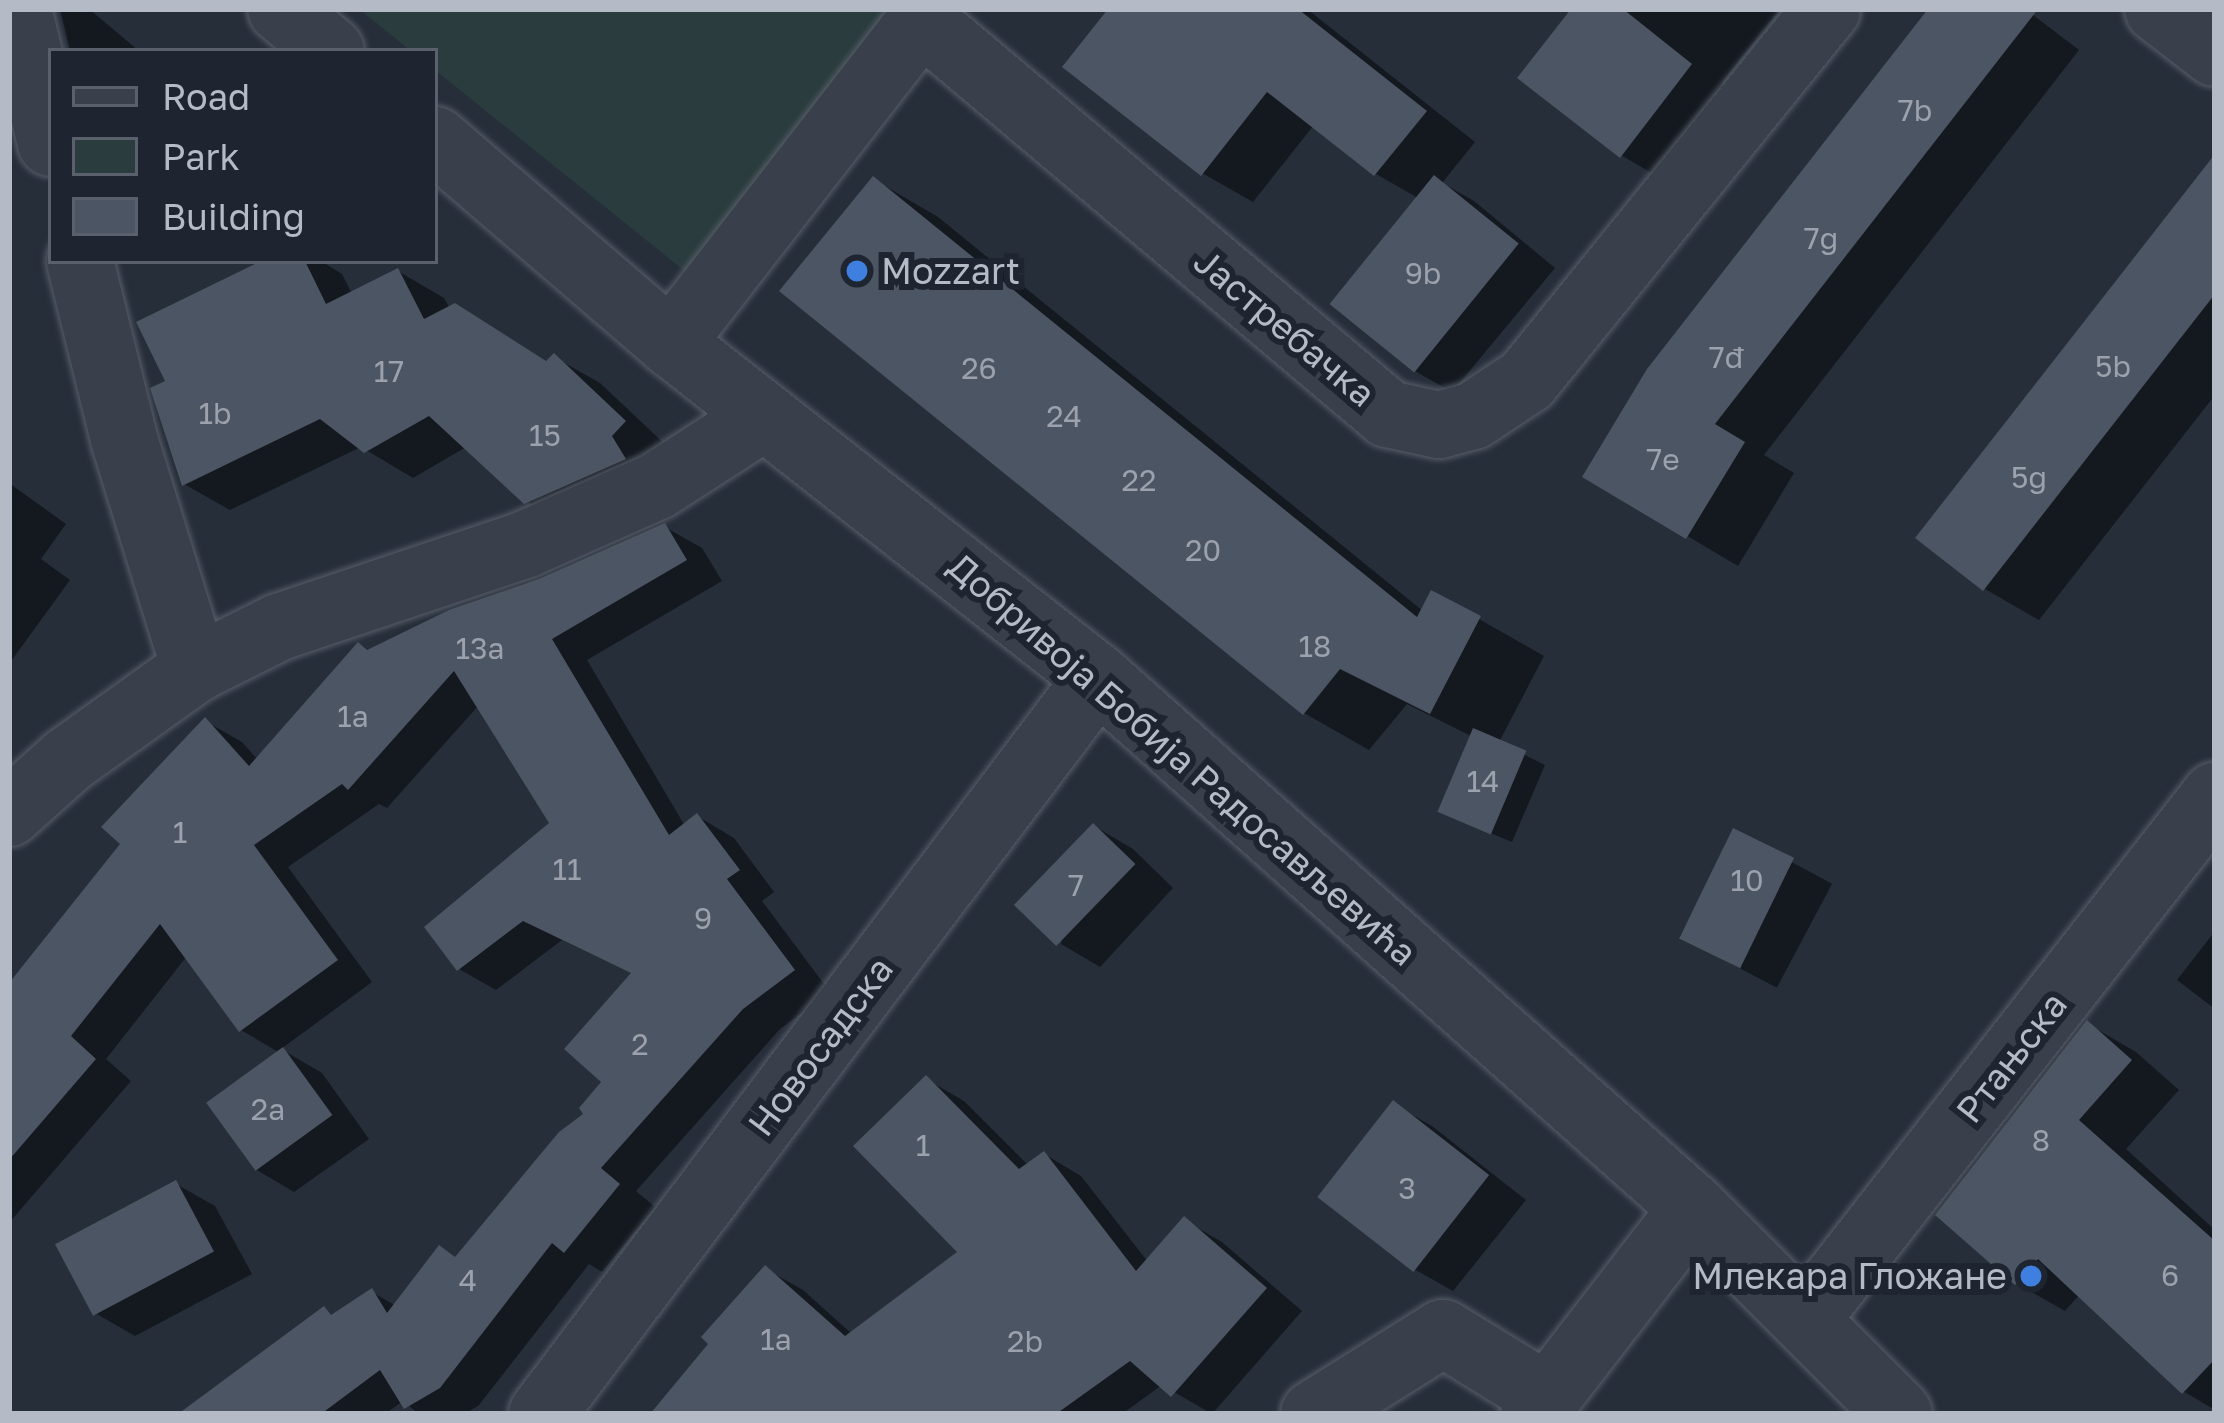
<!DOCTYPE html>
<html>
<head>
<meta charset="utf-8">
<style>
	body { margin:0 }
	#map { position:relative; width:2224px; height:1423px; overflow:hidden; background:#262e3a; font-family:"Golos Text",sans-serif }
	div>[style] { position:absolute }
	.green>* { inset:0; background:#2a3c3d }
	.shadow>* { inset:0; background:#0007; transform-origin:0 0 }
	.building>* { inset:0; background:#4c5563; transform-origin:0 0 }
	.roads { filter:drop-shadow(0 0 3px #575e69) drop-shadow(0 0 3px #575e69) }
	.minor>* { height:66px; margin:-33px; padding:0 33px; transform-origin:33px; border-radius:33px; background:#39404b }
	.dots>* { width:33px; height:33px; translate:-50% -50%; box-sizing:border-box; border:6px solid #1e2530; border-radius:50% }
	span { translate:-50% -50%; white-space:nowrap; text-align:center; line-height:1.15; -webkit-text-stroke:12px #1e2530; paint-order:stroke }
	.number-label { font-size:30px; color:#9ba2ad }
	.number-label span { -webkit-text-stroke-width:0 }
	.poi-label { font-size:36px; color:#b5bbc6 }
	.left { translate:0 -50%; text-align:left }
	.right { translate:-100% -50%; text-align:right }
	.street-label { font-size:36px; color:#b5bbc6 }
	.frame { position:absolute; inset:0; border:12px solid #b5bbc6; pointer-events:none }
	.legend { position:absolute; left:48px; top:48px; width:390px; height:216px; box-sizing:border-box; background:#1e2530; border:3px solid #5a616c; margin:0; padding:15px 21px; list-style:none; font-size:36px; color:#b5bbc6 }
	.legend li { display:flex; align-items:center; gap:24px; height:60px }
	.legend b { width:60px; border:3px solid #5a616c }
</style>
</head>
<body>
<div id="map">
	<div class="green">
		<div style="clip-path:polygon(359px 9px,928px 9px,702px 285px,435px 70px,435px 51px,411px 51px)"></div>
	</div>
	<div class="shadow">
		<div style="clip-path:polygon(60px 9px,89px 9px,139px 51px,70px 51px)"></div>
		<div style="clip-path:polygon(1112px 9px,1307px 9px,1475px 142px,1442px 183px,1474px 201px,1555px 268px,1452px 392px,1413px 370px,1418px 198px,1376px 174px,1314px 125px,1253px 202px,1202px 173px)"></div>
		<div style="clip-path:polygon(1575px 9px,1780px 9px,1722px 82px,1729px 88px,1660px 178px,1621px 155px)"></div>
		<div style="clip-path:polygon(1932px 9px,2025px 9px,2079px 50px,1764px 455px,1794px 473px,1738px 566px,1586px 476px)"></div>
		<div style="clip-path:polygon(2215px 168px,2215px 395px,2039px 620px,1985px 589px)"></div>
		<div style="clip-path:polygon(873px 179px,938px 217px,1423px 611px,1479px 619px,1544px 656px,1499px 742px,1545px 765px,1512px 842px,1462px 821px,1473px 737px,1407px 704px,1369px 750px,1304px 713px)"></div>
		<div style="clip-path:polygon(267px 261px,321px 261px,342px 274px,352px 294px,398px 271px,444px 298px,450px 309px,548px 363px,554px 357px,600px 383px,670px 449px,573px 528px,526px 501px,466px 447px,413px 478px,361px 447px,230px 510px,184px 484px,169px 382px)"></div>
		<div style="clip-path:polygon(9px 483px,66px 524px,41px 559px,70px 580px,9px 664px)"></div>
		<div style="clip-path:polygon(665px 527px,702px 548px,722px 581px,587px 660px,685px 826px,697px 816px,734px 838px,774px 892px,762px 901px,830px 992px,780px 1029px,636px 1191px,655px 1207px,602px 1272px,589px 1264px,479px 1405px,465px 1414px,419px 1414px,403px 1401px,385px 1414px,332px 1414px,325px 1410px,328px 1320px,372px 1292px,396px 1306px,457px 1259px,587px 1115px,605px 1081px,634px 974px,562px 940px,496px 990px,459px 969px,553px 823px,479px 705px,387px 808px,379px 804px,288px 867px,372px 982px,281px 1049px,322px 1073px,369px 1139px,294px 1192px,255px 1169px,280px 1053px,241px 1030px,187px 956px,106px 1059px,131px 1081px,9px 1223px,9px 983px,124px 844px,205px 721px,242px 742px,258px 760px,370px 652px)"></div>
		<div style="clip-path:polygon(1094px 826px,1133px 849px,1173px 888px,1100px 967px,1061px 944px)"></div>
		<div style="left:1735px;top:832px;width:110px;height:118px;rotate:28deg"></div>
		<div style="clip-path:polygon(2215px 931px,2215px 1009px,2177px 980px)"></div>
		<div style="clip-path:polygon(2088px 1024px,2136px 1052px,2179px 1090px,2126px 1149px,2215px 1230px,2215px 1410px,2183px 1391px,2080px 1294px,2065px 1311px,2016px 1283px)"></div>
		<div style="clip-path:polygon(926px 1079px,964px 1101px,1029px 1166px,1044px 1154px,1081px 1176px,1148px 1262px,1184px 1220px,1222px 1242px,1302px 1311px,1212px 1414px,1162px 1385px,1122px 1414px,654px 1414px,766px 1269px,803px 1290px,852px 1334px,961px 1252px)"></div>
		<div style="clip-path:polygon(1393px 1104px,1432px 1126px,1526px 1200px,1453px 1291px,1414px 1269px)"></div>
		<div style="clip-path:polygon(176px 1184px,215px 1206px,252px 1274px,135px 1336px,95px 1313px)"></div>
	</div>
	<div class="building">
		<div style="clip-path:polygon(1108px 9px,1298px 9px,1427px 111px,1374px 176px,1267px 92px,1201px 176px,1062px 67px)"></div>
		<div style="clip-path:polygon(1571px 9px,1623px 9px,1692px 64px,1620px 158px,1517px 78px)"></div>
		<div style="clip-path:polygon(1928px 9px,2038px 9px,1715px 424px,1745px 442px,1686px 539px,1582px 477px,1647px 369px)"></div>
		<div style="clip-path:polygon(2215px 154px,2215px 294px,1983px 591px,1915px 538px)"></div>
		<div style="left:1434px;top:175px;width:109px;height:166px;rotate:39deg"></div>
		<div style="clip-path:polygon(873px 176px,1417px 617px,1431px 590px,1481px 616px,1430px 714px,1340px 669px,1303px 715px,779px 291px)"></div>
		<div style="clip-path:polygon(261px 261px,305px 261px,326px 304px,398px 268px,424px 319px,455px 303px,546px 361px,554px 353px,626px 421px,612px 436px,626px 459px,524px 504px,429px 416px,364px 453px,320px 419px,182px 486px,150px 388px,165px 381px,136px 322px)"></div>
		<div style="clip-path:polygon(665px 523px,687px 560px,552px 639px,669px 835px,697px 813px,740px 870px,727px 879px,795px 970px,743px 1009px,601px 1168px,620px 1184px,564px 1253px,552px 1243px,440px 1388px,404px 1409px,380px 1370px,321px 1414px,178px 1414px,324px 1306px,331px 1315px,372px 1288px,387px 1313px,439px 1245px,455px 1257px,559px 1132px,583px 1114px,579px 1108px,601px 1082px,564px 1049px,631px 973px,523px 921px,457px 971px,424px 927px,549px 823px,454px 671px,348px 790px,342px 784px,254px 845px,338px 960px,239px 1032px,160px 924px,71px 1036px,96px 1059px,9px 1160px,9px 983px,120px 844px,101px 827px,205px 717px,249px 766px,358px 642px,367px 650px,449px 610px,539px 579px)"></div>
		<div style="left:1473px;top:728px;width:58px;height:91px;rotate:23deg"></div>
		<div style="left:1093px;top:823px;width:59px;height:114px;rotate:44deg"></div>
		<div style="left:1733px;top:828px;width:68px;height:123px;rotate:26deg"></div>
		<div style="clip-path:polygon(2087px 1020px,2132px 1060px,2079px 1120px,2215px 1241px,2215px 1359px,2182px 1394px,2038px 1259px,2015px 1285px,1935px 1215px)"></div>
		<div style="left:283px;top:1047px;width:84px;height:95px;rotate:54deg"></div>
		<div style="clip-path:polygon(926px 1075px,1019px 1169px,1044px 1151px,1136px 1271px,1184px 1216px,1267px 1288px,1171px 1397px,1130px 1361px,1056px 1414px,650px 1414px,708px 1344px,701px 1337px,765px 1265px,845px 1336px,957px 1252px,853px 1146px)"></div>
		<div style="left:1393px;top:1100px;width:122px;height:123px;rotate:38deg"></div>
		<div style="left:176px;top:1180px;width:81px;height:137px;rotate:62deg"></div>
	</div>
	<div class="roads">
		<div class="minor">
			<div style="left:18px;top:9px;width:138px;rotate:76.2deg"></div>
			<div style="left:281px;top:9px;width:65px;rotate:40deg"></div>
			<div style="left:2158px;top:9px;width:72px;rotate:37.7deg"></div>
			<div style="left:921px;top:20px;width:611px;rotate:40.15deg"></div>
			<div style="left:1388px;top:414px;width:52px;rotate:12.2deg"></div>
			<div style="left:1439px;top:425px;width:35px;rotate:-15deg"></div>
			<div style="left:1473px;top:416px;width:65px;rotate:-33.7deg"></div>
			<div style="left:1527px;top:380px;width:477px;rotate:-51deg"></div>
			<div style="left:435px;top:140px;width:311px;rotate:40.7deg"></div>
			<div style="left:671px;top:343px;width:543px;rotate:38.12deg"></div>
			<div style="left:1098px;top:678px;width:797px;rotate:41.69deg"></div>
			<div style="left:1693px;top:1208px;width:291px;rotate:45deg"></div>
			<div style="left:80px;top:261px;width:183px;rotate:76.1deg"></div>
			<div style="left:124px;top:439px;width:241px;rotate:72.8deg"></div>
			<div style="left:671px;top:343px;width:423px;rotate:-52.2deg"></div>
			<div style="left:9px;top:813px;width:79px;rotate:-41.9deg"></div>
			<div style="left:68px;top:760px;width:156px;rotate:-35.6deg"></div>
			<div style="left:195px;top:669px;width:94px;rotate:-26.6deg"></div>
			<div style="left:279px;top:627px;width:258px;rotate:-18.5deg"></div>
			<div style="left:524px;top:545px;width:145px;rotate:-23.9deg"></div>
			<div style="left:657px;top:486px;width:127px;rotate:-32.8deg"></div>
			<div style="left:1807px;top:1318px;width:663px;rotate:-51.99deg"></div>
			<div style="left:542px;top:1414px;width:922px;rotate:-52.93deg"></div>
			<div style="left:1314px;top:1414px;width:152px;rotate:-32.1deg"></div>
			<div style="left:1443px;top:1333px;width:122px;rotate:31.6deg"></div>
			<div style="left:1534px;top:1414px;width:260px;rotate:-52.3deg"></div>
		</div>
	</div>
	<div class="dots">
		<div style="left:857px;top:271px;background:#3f7fe0"></div>
		<div style="left:2031px;top:1276px;background:#3f7fe0"></div>
	</div>
	<div class="number-label">
		<span style="left:1915px;top:110px">7b</span>
		<span style="left:1821px;top:238px">7g</span>
		<span style="left:1423px;top:273px">9b</span>
		<span style="left:1726px;top:357px">7đ</span>
		<span style="left:2113px;top:366px">5b</span>
		<span style="left:979px;top:368px">26</span>
		<span style="left:389px;top:371px">17</span>
		<span style="left:215px;top:413px">1b</span>
		<span style="left:1064px;top:416px">24</span>
		<span style="left:545px;top:435px">15</span>
		<span style="left:1663px;top:459px">7e</span>
		<span style="left:2029px;top:477px">5g</span>
		<span style="left:1139px;top:480px">22</span>
		<span style="left:1203px;top:550px">20</span>
		<span style="left:1315px;top:646px">18</span>
		<span style="left:480px;top:648px">13a</span>
		<span style="left:353px;top:716px">1a</span>
		<span style="left:1483px;top:781px">14</span>
		<span style="left:180px;top:832px">1</span>
		<span style="left:567px;top:869px">11</span>
		<span style="left:1747px;top:880px">10</span>
		<span style="left:1076px;top:885px">7</span>
		<span style="left:703px;top:918px">9</span>
		<span style="left:640px;top:1044px">2</span>
		<span style="left:268px;top:1109px">2a</span>
		<span style="left:2041px;top:1140px">8</span>
		<span style="left:923px;top:1145px">1</span>
		<span style="left:1407px;top:1188px">3</span>
		<span style="left:2170px;top:1275px">6</span>
		<span style="left:468px;top:1280px">4</span>
		<span style="left:776px;top:1339px">1a</span>
		<span style="left:1025px;top:1341px">2b</span>
	</div>
	<div class="poi-label">
		<span class="left" style="left:881px;top:271px">Mozzart</span>
		<span class="right" style="left:2007px;top:1276px">Млекара Гложане</span>
	</div>
	<div class="street-label">
		<span style="left:1285px;top:327px;rotate:40deg">Јастребачка</span>
		<span style="left:1183px;top:759px;rotate:41deg">Добривоја Бобија Радосављевића</span>
		<span style="left:820px;top:1046px;rotate:-53deg">Новосадска</span>
		<span style="left:2011px;top:1057px;rotate:-52deg">Ртањска</span>
	</div>
	<div class="frame"></div>
	<ul class="legend">
	<li><b style="height:15px;background:#39404b"></b>Road</li>
	<li><b style="height:33px;background:#2a3c3d"></b>Park</li>
	<li><b style="height:33px;background:#4c5563"></b>Building</li>
	</ul>
</div>
</body>
</html>
